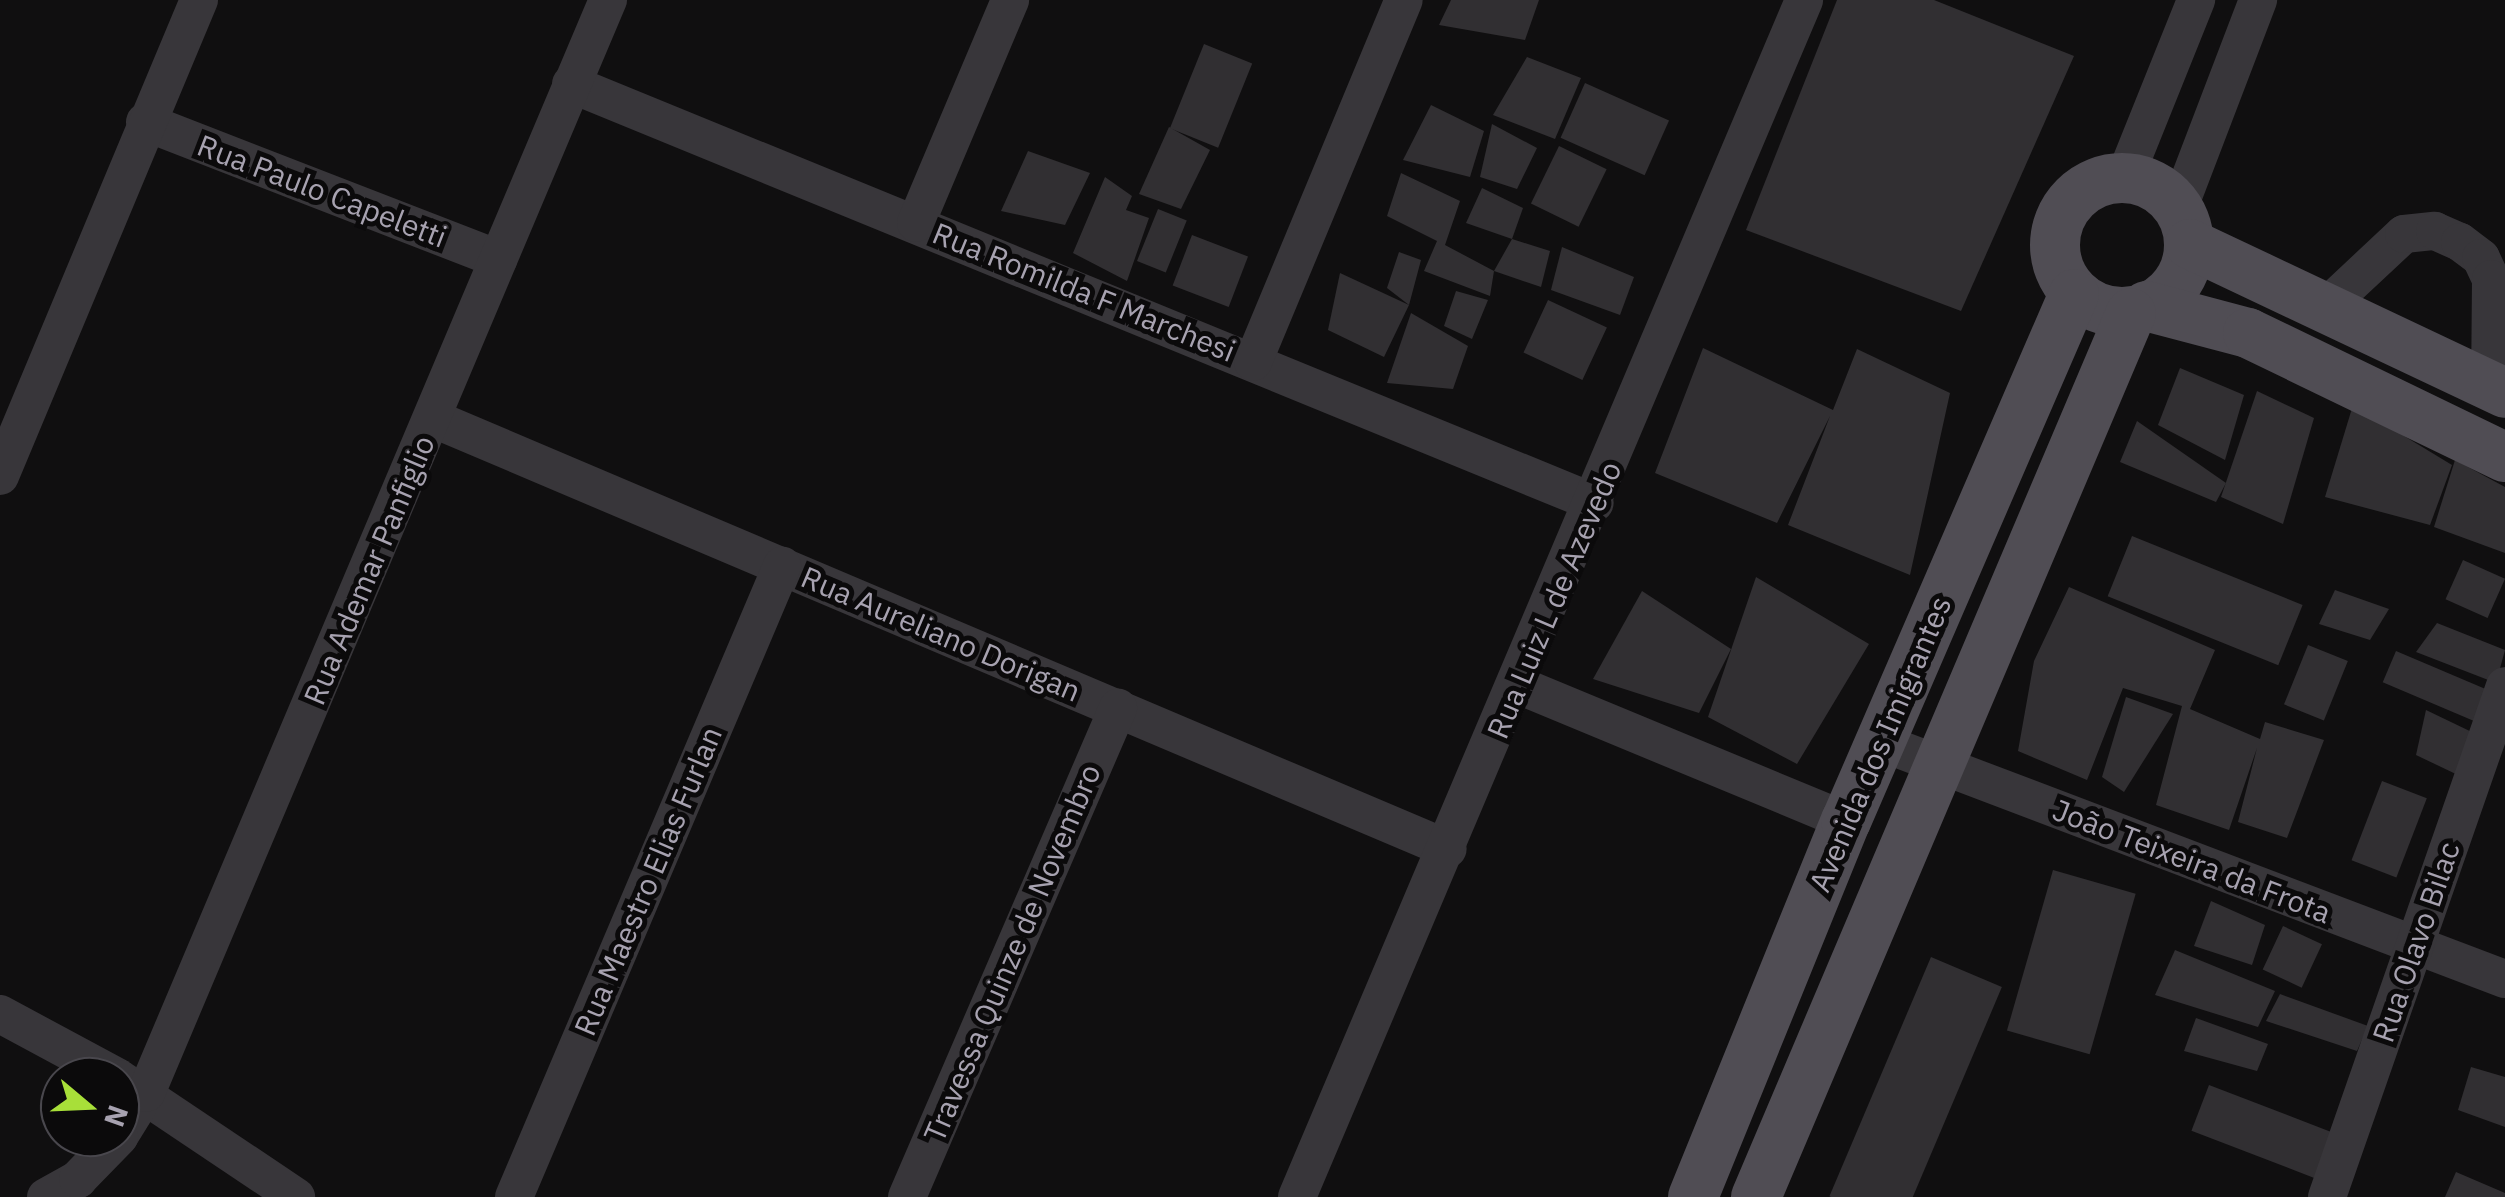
<!DOCTYPE html>
<html>
<head>
<meta charset="utf-8">
<style>
	body { margin:0 }
	#map { position:relative; width:2505px; height:1197px; overflow:hidden; background:#100f10; font-family:"IBM Plex Sans",sans-serif }
	div>[style] { position:absolute }
	.building>* { inset:0; background:#312f32; transform-origin:0 0 }
	.minor>* { height:38px; margin:-19px; padding:0 19px; transform-origin:19px; border-radius:19px; background:#38363a }
	.major>* { height:50px; margin:-25px; padding:0 25px; transform-origin:25px; border-radius:25px; background:#504d54 }
	.major>.ring { margin:-25px; padding:0; box-sizing:content-box; background:none; border:50px solid #504d54; border-radius:50% }
	span { translate:-50% -50%; white-space:nowrap; text-align:center; line-height:1.15; -webkit-text-stroke:10px #0b0a0b; paint-order:stroke }
	.street-label { font-size:30px; color:#a7a2b0 }
	.north { position:absolute; left:40px; top:1057px; width:100px; height:100px; box-sizing:border-box; background:#0b0a0b; border:2px solid #49474d; border-radius:50%; rotate:109deg; font-size:28px; font-weight:700; line-height:40px; text-align:center; color:#a7a2b0 }
	.north::after { content:''; display:block; margin:auto; width:35px; height:45px; background:#a8df39; clip-path:polygon(50% 0,100% 100%,50% 72%,0 100%) }
</style>
</head>
<body>
<div id="map">
	<div class="building">
		<div style="clip-path:polygon(1451px 0,1539px 0,1525px 40px,1439px 25px)"></div>
		<div style="clip-path:polygon(1837px 0,1934px 0,2074px 56px,1961px 311px,1746px 230px)"></div>
		<div style="left:1204px;top:44px;width:52px;height:91px;rotate:22deg"></div>
		<div style="clip-path:polygon(1527px 57px,1581px 78px,1555px 139px,1493px 115px)"></div>
		<div style="left:1585px;top:83px;width:92px;height:60px;rotate:24deg"></div>
		<div style="clip-path:polygon(1431px 105px,1484px 131px,1470px 177px,1403px 160px)"></div>
		<div style="clip-path:polygon(1492px 124px,1537px 148px,1517px 189px,1480px 177px)"></div>
		<div style="clip-path:polygon(1169px 127px,1210px 150px,1181px 209px,1139px 194px)"></div>
		<div style="left:1559px;top:146px;width:53px;height:64px;rotate:26deg"></div>
		<div style="clip-path:polygon(1028px 151px,1090px 173px,1065px 225px,1001px 211px)"></div>
		<div style="clip-path:polygon(1401px 173px,1460px 201px,1445px 245px,1494px 271px,1490px 296px,1424px 271px,1437px 241px,1387px 216px)"></div>
		<div style="clip-path:polygon(1105px 177px,1132px 196px,1126px 210px,1149px 218px,1127px 281px,1073px 253px)"></div>
		<div style="clip-path:polygon(1482px 188px,1523px 208px,1512px 239px,1466px 223px)"></div>
		<div style="left:1158px;top:209px;width:31px;height:56px;rotate:22deg"></div>
		<div style="left:1192px;top:235px;width:60px;height:54px;rotate:21deg"></div>
		<div style="clip-path:polygon(1512px 239px,1550px 251px,1541px 287px,1494px 271px)"></div>
		<div style="clip-path:polygon(1562px 247px,1634px 277px,1620px 315px,1551px 290px)"></div>
		<div style="clip-path:polygon(1399px 252px,1421px 260px,1409px 305px,1387px 288px)"></div>
		<div style="clip-path:polygon(1340px 273px,1409px 305px,1384px 357px,1328px 330px)"></div>
		<div style="clip-path:polygon(1456px 291px,1488px 300px,1472px 339px,1444px 326px)"></div>
		<div style="left:1548px;top:300px;width:65px;height:58px;rotate:25deg"></div>
		<div style="clip-path:polygon(1411px 313px,1468px 346px,1453px 389px,1387px 383px)"></div>
		<div style="clip-path:polygon(1703px 348px,1833px 410px,1857px 349px,1950px 393px,1910px 575px,1788px 525px,1830px 416px,1777px 523px,1655px 473px)"></div>
		<div style="clip-path:polygon(2180px 368px,2244px 395px,2225px 460px,2158px 425px)"></div>
		<div style="clip-path:polygon(2257px 391px,2314px 418px,2283px 524px,2221px 497px)"></div>
		<div style="clip-path:polygon(2353px 405px,2452px 465px,2430px 525px,2325px 497px)"></div>
		<div style="clip-path:polygon(2137px 421px,2226px 483px,2216px 502px,2120px 462px)"></div>
		<div style="clip-path:polygon(2455px 460px,2505px 487px,2505px 553px,2434px 527px)"></div>
		<div style="left:2132px;top:536px;width:184px;height:65px;rotate:22deg"></div>
		<div style="left:2463px;top:560px;width:46px;height:43px;rotate:24deg"></div>
		<div style="clip-path:polygon(1756px 577px,1869px 644px,1797px 764px,1708px 717px)"></div>
		<div style="clip-path:polygon(2069px 587px,2215px 650px,2190px 709px,2260px 739px,2265px 722px,2324px 740px,2287px 838px,2238px 822px,2257px 748px,2229px 830px,2156px 805px,2182px 706px,2123px 688px,2087px 780px,2018px 751px,2034px 661px)"></div>
		<div style="clip-path:polygon(2335px 590px,2389px 609px,2370px 640px,2319px 624px)"></div>
		<div style="clip-path:polygon(1642px 591px,1731px 649px,1699px 713px,1593px 679px)"></div>
		<div style="clip-path:polygon(2437px 623px,2505px 650px,2496px 683px,2416px 652px)"></div>
		<div style="left:2308px;top:645px;width:43px;height:64px;rotate:22deg"></div>
		<div style="left:2396px;top:651px;width:103px;height:34px;rotate:23deg"></div>
		<div style="clip-path:polygon(2126px 697px,2173px 714px,2124px 792px,2102px 777px)"></div>
		<div style="clip-path:polygon(2426px 710px,2478px 735px,2460px 776px,2416px 755px)"></div>
		<div style="left:2382px;top:781px;width:48px;height:85px;rotate:21deg"></div>
		<div style="left:2053px;top:870px;width:86px;height:167px;rotate:16deg"></div>
		<div style="clip-path:polygon(2211px 901px,2265px 925px,2252px 965px,2194px 946px)"></div>
		<div style="left:2283px;top:926px;width:43px;height:48px;rotate:25deg"></div>
		<div style="clip-path:polygon(2175px 950px,2275px 991px,2258px 1027px,2155px 995px)"></div>
		<div style="left:1931px;top:957px;width:77px;height:260px;rotate:23deg"></div>
		<div style="clip-path:polygon(2280px 994px,2368px 1026px,2357px 1051px,2266px 1021px)"></div>
		<div style="clip-path:polygon(2196px 1018px,2268px 1044px,2257px 1071px,2184px 1051px)"></div>
		<div style="clip-path:polygon(2471px 1067px,2505px 1077px,2505px 1127px,2458px 1110px)"></div>
		<div style="left:2209px;top:1085px;width:135px;height:49px;rotate:21deg"></div>
		<div style="clip-path:polygon(2456px 1172px,2505px 1193px,2505px 1197px,2445px 1197px)"></div>
	</div>
	<div class="minor">
		<div style="left:571px;top:84px;width:1106px;rotate:22.25deg"></div>
		<div style="left:145px;top:122px;width:379px;rotate:21.2deg"></div>
		<div style="left:2125px;top:177px;width:191px;rotate:-68.1deg"></div>
		<div style="left:2179px;top:207px;width:222px;rotate:-69.1deg"></div>
		<div style="left:916px;top:223px;width:242px;rotate:-67.1deg"></div>
		<div style="left:2328px;top:305px;width:104px;rotate:-43.1deg"></div>
		<div style="left:2404px;top:234px;width:31px;rotate:-6deg"></div>
		<div style="left:2435px;top:231px;width:27px;rotate:24deg"></div>
		<div style="left:2460px;top:242px;width:26px;rotate:37deg"></div>
		<div style="left:2481px;top:258px;width:23px;rotate:65deg"></div>
		<div style="left:2491px;top:279px;width:107px;rotate:90.5deg"></div>
		<div style="left:1253px;top:362px;width:392px;rotate:-67.4deg"></div>
		<div style="left:434px;top:419px;width:1101px;rotate:22.98deg"></div>
		<div style="left:0;top:476px;width:516px;rotate:-67.31deg"></div>
		<div style="left:1518px;top:685px;width:355px;rotate:22.5deg"></div>
		<div style="left:1880px;top:742px;width:668px;rotate:20.77deg"></div>
		<div style="left:0;top:1014px;width:133px;rotate:28.3deg"></div>
		<div style="left:120px;top:1079px;width:212px;rotate:33.8deg"></div>
		<div style="left:120px;top:1135px;width:49px;rotate:-58.2deg"></div>
		<div style="left:146px;top:1093px;width:1187px;rotate:-67.09deg"></div>
		<div style="left:46px;top:1197px;width:37px;rotate:-29deg"></div>
		<div style="left:78px;top:1179px;width:59px;rotate:-45.7deg"></div>
		<div style="left:514px;top:1197px;width:686px;rotate:-66.99deg"></div>
		<div style="left:907px;top:1197px;width:533px;rotate:-66.66deg"></div>
		<div style="left:1297px;top:1197px;width:1300px;rotate:-67.04deg"></div>
		<div style="left:2327px;top:1197px;width:541px;rotate:-70.79deg"></div>
	</div>
	<div class="major">
		<div class="ring" style="left:2055px;top:178px;width:84px;height:84px"></div>
		<div style="left:2190px;top:244px;width:348px;rotate:25.3deg"></div>
		<div style="left:2146px;top:306px;width:106px;rotate:14.8deg"></div>
		<div style="left:2248px;top:333px;width:285px;rotate:25.8deg"></div>
		<div style="left:1693px;top:1197px;width:406px;rotate:-67.9deg"></div>
		<div style="left:1846px;top:821px;width:574px;rotate:-66.6deg"></div>
		<div style="left:1756px;top:1197px;width:960px;rotate:-67.01deg"></div>
	</div>
	<div class="street-label">
		<span style="left:322px;top:191px;rotate:21deg">Rua Paulo Capeletti</span>
		<span style="left:1084px;top:292px;rotate:22deg">Rua Romilda F Marchesi</span>
		<span style="left:369px;top:570px;rotate:-67deg">Rua Ademar Panfiglio</span>
		<span style="left:1554px;top:600px;rotate:-67deg">Rua Luiz L de Azevedo</span>
		<span style="left:941px;top:634px;rotate:23deg">Rua Aureliano Dorigan</span>
		<span style="left:1880px;top:744px;rotate:-67deg">Avenida dos Imigrantes</span>
		<span style="left:2192px;top:861px;rotate:21deg">João Teixeira da Frota</span>
		<span style="left:648px;top:881px;rotate:-67deg">Rua Maestro Elias Furlan</span>
		<span style="left:2416px;top:942px;rotate:-71deg">Rua Olavo Bilac</span>
		<span style="left:1012px;top:953px;rotate:-67deg">Travessa Quinze de Novembro</span>
	</div>
	<div class="north">N</div>
</div>
</body>
</html>
